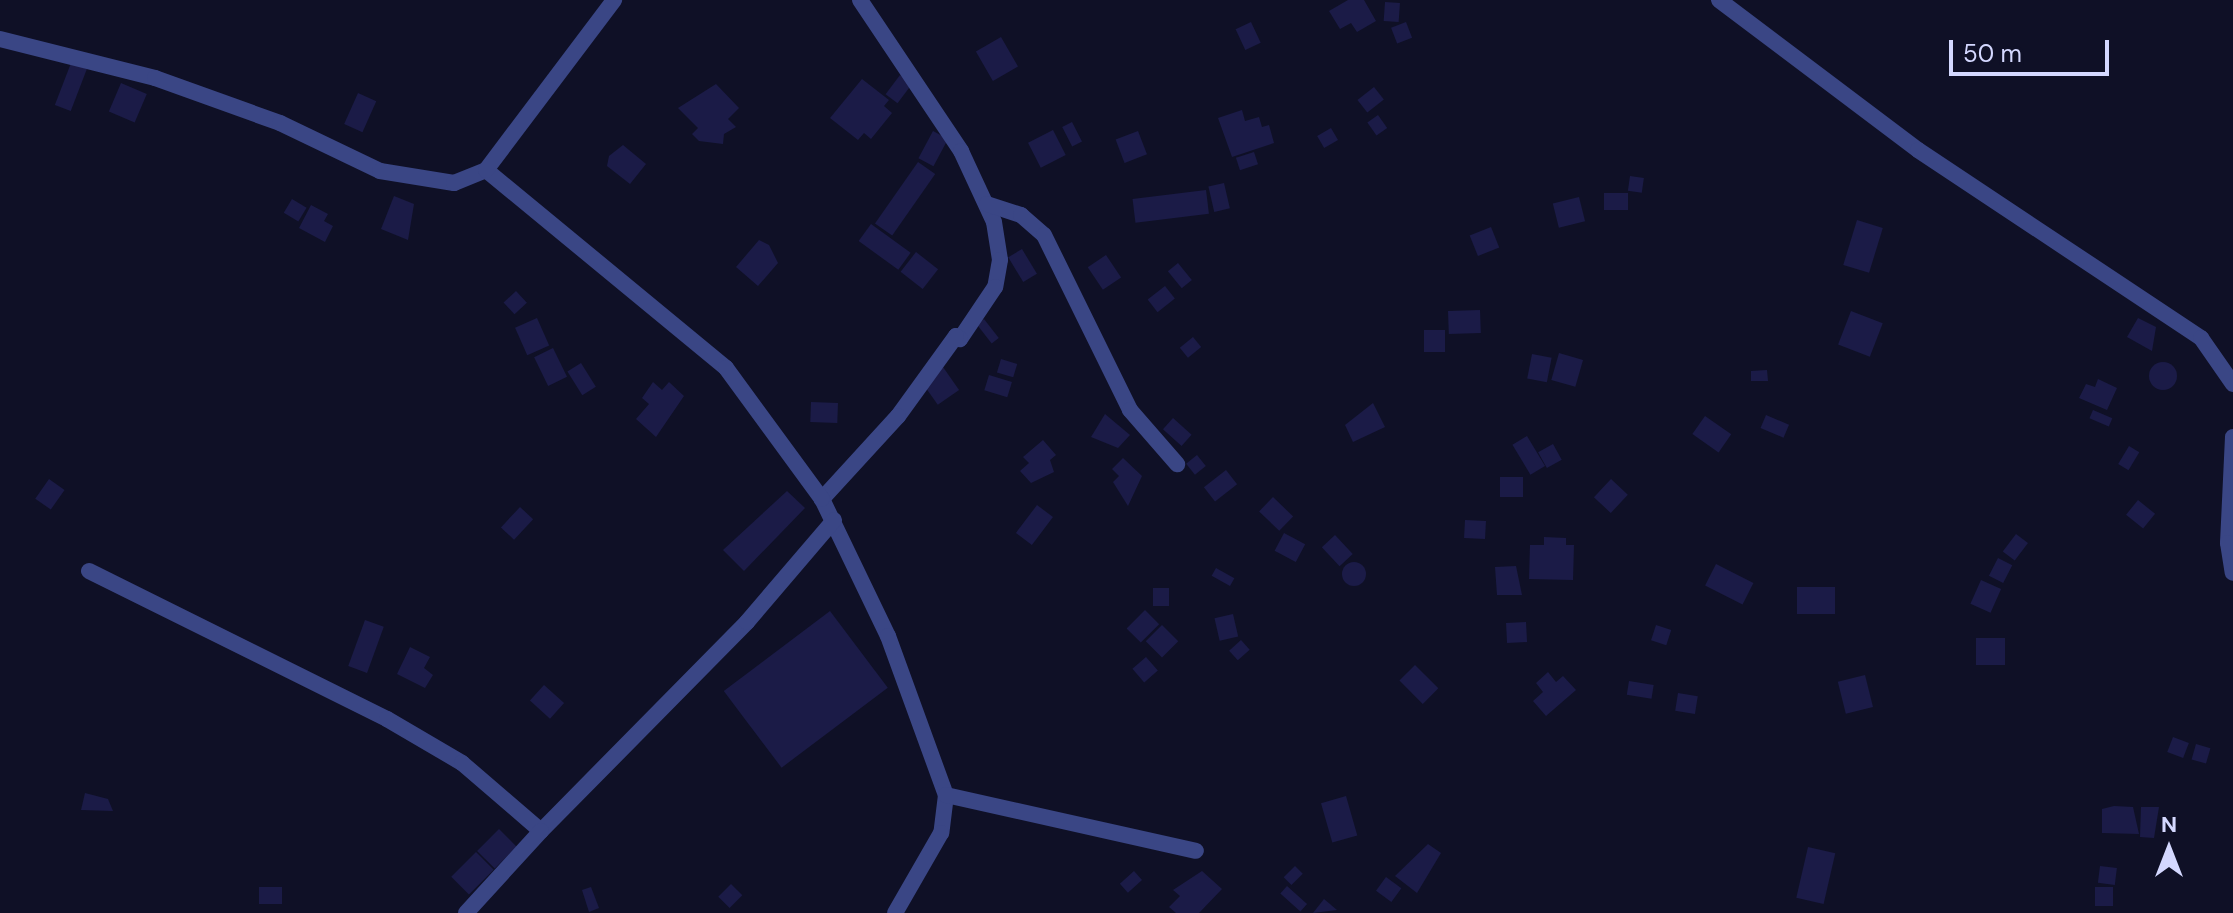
<!DOCTYPE html>
<html>
<head>
<meta charset="utf-8">
<style>
	body { margin:0 }
	#map { position:relative; width:2233px; height:913px; overflow:hidden; background:#0f1026; font-family:"DM Sans",sans-serif }
	div>[style] { position:absolute }
	.building>* { inset:0; background:#1b1b47; transform-origin:0 0 }
	.round { border-radius:50% }
	.street>* { height:16px; margin:-8px; padding:0 8px; transform-origin:8px; border-radius:8px; background:#3a4685 }
	span { translate:-50% -50%; white-space:nowrap; text-align:center; line-height:1.15; -webkit-text-stroke:7px #0f1026; paint-order:stroke }
	.north { position:absolute; left:2129px; top:809px; width:80px; height:80px; -webkit-text-stroke:6px #0f1026; paint-order:stroke; rotate:0deg; font-size:22px; font-weight:700; line-height:32px; text-align:center; color:#d4d8ff }
	.north::after { content:''; display:block; margin:auto; width:28px; height:36px; background:#d4d8ff; clip-path:polygon(50% 0,100% 100%,50% 72%,0 100%) }
	.scale { position:absolute; left:1949px; top:40px; width:160px; height:36px; box-sizing:border-box; border:4px solid #d4d8ff; border-top:0; padding-left:10px; font-size:24px; line-height:28px; white-space:nowrap; color:#d4d8ff; -webkit-text-stroke:6px #0f1026; paint-order:stroke }
</style>
</head>
<body>
<div id="map">
	<div class="building">
		<div style="clip-path:polygon(1348px 0,1364px 0,1376px 21px,1357px 32px,1351px 23px,1340px 29px,1329px 11px)"></div>
		<div style="left:1385px;top:2px;width:15px;height:19px;rotate:4deg"></div>
		<div style="left:1251px;top:22px;width:23px;height:17px;rotate:65deg"></div>
		<div style="left:1406px;top:22px;width:17px;height:16px;rotate:69deg"></div>
		<div style="left:1001px;top:37px;width:34px;height:29px;rotate:60deg"></div>
		<div style="left:71px;top:63px;width:17px;height:45px;rotate:21deg"></div>
		<div style="left:900px;top:75px;width:15px;height:24px;rotate:37deg"></div>
		<div style="clip-path:polygon(862px 79px,889px 100px,884px 106px,892px 113px,871px 139px,864px 133px,858px 140px,830px 118px)"></div>
		<div style="left:121px;top:83px;width:28px;height:31px;rotate:23deg"></div>
		<div style="clip-path:polygon(716px 84px,739px 108px,728px 119px,736px 127px,724px 134px,723px 144px,699px 141px,692px 134px,698px 128px,678px 108px)"></div>
		<div style="left:1374px;top:87px;width:16px;height:21px;rotate:52deg"></div>
		<div style="left:358px;top:93px;width:20px;height:34px;rotate:24deg"></div>
		<div style="clip-path:polygon(1242px 110px,1245px 121px,1259px 117px,1262px 127px,1269px 125px,1274px 143px,1232px 157px,1218px 118px)"></div>
		<div style="left:1378px;top:115px;width:16px;height:13px;rotate:55deg"></div>
		<div style="left:1072px;top:122px;width:22px;height:11px;rotate:63deg"></div>
		<div style="left:1331px;top:128px;width:14px;height:16px;rotate:60deg"></div>
		<div style="left:1053px;top:130px;width:28px;height:28px;rotate:63deg"></div>
		<div style="left:933px;top:131px;width:17px;height:31px;rotate:28deg"></div>
		<div style="left:1138px;top:131px;width:25px;height:24px;rotate:69deg"></div>
		<div style="clip-path:polygon(623px 145px,646px 164px,630px 184px,607px 166px,609px 156px)"></div>
		<div style="left:1254px;top:152px;width:13px;height:19px;rotate:72deg"></div>
		<div style="left:918px;top:162px;width:21px;height:75px;rotate:35deg"></div>
		<div style="left:1630px;top:176px;width:14px;height:15px;rotate:8deg"></div>
		<div style="left:1224px;top:183px;width:26px;height:16px;rotate:77deg"></div>
		<div style="left:1206px;top:190px;width:24px;height:74px;rotate:83deg"></div>
		<div style="left:1628px;top:193px;width:17px;height:24px;rotate:90deg"></div>
		<div style="clip-path:polygon(394px 196px,414px 204px,408px 240px,381px 229px)"></div>
		<div style="left:1579px;top:197px;width:25px;height:27px;rotate:76deg"></div>
		<div style="left:292px;top:199px;width:17px;height:16px;rotate:31deg"></div>
		<div style="clip-path:polygon(311px 205px,328px 214px,324px 221px,333px 226px,325px 242px,299px 228px)"></div>
		<div style="left:1857px;top:220px;width:27px;height:47px;rotate:17deg"></div>
		<div style="left:871px;top:224px;width:49px;height:21px;rotate:36deg"></div>
		<div style="left:1491px;top:227px;width:22px;height:23px;rotate:68deg"></div>
		<div style="clip-path:polygon(759px 240px,769px 245px,778px 263px,758px 286px,736px 267px)"></div>
		<div style="left:1022px;top:249px;width:29px;height:16px;rotate:59deg"></div>
		<div style="left:916px;top:252px;width:28px;height:25px;rotate:38deg"></div>
		<div style="left:1106px;top:255px;width:27px;height:22px;rotate:56deg"></div>
		<div style="left:1178px;top:263px;width:22px;height:13px;rotate:51deg"></div>
		<div style="left:1165px;top:286px;width:16px;height:22px;rotate:52deg"></div>
		<div style="left:516px;top:291px;width:16px;height:17px;rotate:47deg"></div>
		<div style="left:1480px;top:310px;width:23px;height:32px;rotate:88deg"></div>
		<div style="left:1851px;top:311px;width:34px;height:36px;rotate:21deg"></div>
		<div style="left:537px;top:318px;width:30px;height:24px;rotate:66deg"></div>
		<div style="clip-path:polygon(2138px 318px,2156px 327px,2152px 351px,2127px 337px)"></div>
		<div style="left:984px;top:319px;width:24px;height:9px;rotate:52deg"></div>
		<div style="left:1424px;top:330px;width:21px;height:22px"></div>
		<div style="left:1193px;top:337px;width:13px;height:17px;rotate:51deg"></div>
		<div style="left:553px;top:348px;width:32px;height:21px;rotate:64deg"></div>
		<div style="left:1559px;top:353px;width:25px;height:28px;rotate:16deg"></div>
		<div style="left:1532px;top:354px;width:20px;height:25px;rotate:11deg"></div>
		<div style="left:1001px;top:359px;width:17px;height:14px;rotate:17deg"></div>
		<div class="round" style="left:2149px;top:362px;width:28px;height:28px"></div>
		<div style="left:581px;top:363px;width:28px;height:16px;rotate:58deg"></div>
		<div style="left:943px;top:367px;width:28px;height:26px;rotate:55deg"></div>
		<div style="clip-path:polygon(1767px 370px,1768px 381px,1751px 381px,1751px 371px)"></div>
		<div style="left:989px;top:375px;width:24px;height:16px;rotate:17deg"></div>
		<div style="clip-path:polygon(2098px 379px,2117px 388px,2107px 410px,2079px 398px,2086px 384px,2095px 387px)"></div>
		<div style="clip-path:polygon(653px 382px,662px 390px,669px 382px,684px 396px,656px 437px,636px 419px,649px 404px,642px 398px)"></div>
		<div style="left:811px;top:402px;width:27px;height:20px;rotate:2deg"></div>
		<div style="clip-path:polygon(1373px 403px,1385px 427px,1353px 442px,1345px 425px)"></div>
		<div style="left:2093px;top:410px;width:21px;height:9px;rotate:23deg"></div>
		<div style="clip-path:polygon(1105px 414px,1130px 435px,1118px 448px,1091px 437px)"></div>
		<div style="left:1766px;top:415px;width:25px;height:14px;rotate:23deg"></div>
		<div style="left:1705px;top:416px;width:32px;height:22px;rotate:35deg"></div>
		<div style="left:1173px;top:418px;width:25px;height:15px;rotate:42deg"></div>
		<div style="left:1527px;top:436px;width:35px;height:17px;rotate:59deg"></div>
		<div style="clip-path:polygon(1043px 440px,1056px 455px,1050px 460px,1054px 472px,1031px 483px,1020px 471px,1029px 463px,1023px 457px)"></div>
		<div style="left:1553px;top:444px;width:18px;height:17px;rotate:61deg"></div>
		<div style="left:2129px;top:446px;width:12px;height:21px;rotate:31deg"></div>
		<div style="left:1197px;top:455px;width:14px;height:14px;rotate:51deg"></div>
		<div style="clip-path:polygon(1123px 458px,1142px 476px,1128px 506px,1113px 482px,1119px 476px,1112px 469px)"></div>
		<div style="left:1226px;top:470px;width:18px;height:28px;rotate:52deg"></div>
		<div style="left:1500px;top:477px;width:23px;height:20px"></div>
		<div style="left:49px;top:479px;width:19px;height:24px;rotate:35deg"></div>
		<div style="left:1611px;top:479px;width:23px;height:25px;rotate:43deg"></div>
		<div style="clip-path:polygon(787px 491px,805px 508px,744px 571px,723px 550px)"></div>
		<div style="left:1273px;top:497px;width:28px;height:20px;rotate:44deg"></div>
		<div style="left:2138px;top:500px;width:22px;height:19px;rotate:39deg"></div>
		<div style="left:1037px;top:505px;width:20px;height:35px;rotate:37deg"></div>
		<div style="left:520px;top:507px;width:18px;height:28px;rotate:43deg"></div>
		<div style="left:1465px;top:520px;width:21px;height:18px;rotate:3deg"></div>
		<div style="left:1284px;top:533px;width:24px;height:20px;rotate:28deg"></div>
		<div style="left:2016px;top:534px;width:15px;height:22px;rotate:37deg"></div>
		<div style="left:1335px;top:535px;width:26px;height:18px;rotate:47deg"></div>
		<div style="clip-path:polygon(1544px 537px,1566px 538px,1566px 545px,1574px 545px,1573px 580px,1529px 579px,1530px 545px,1544px 545px)"></div>
		<div style="left:1998px;top:558px;width:16px;height:20px;rotate:27deg"></div>
		<div class="round" style="left:1342px;top:562px;width:24px;height:24px"></div>
		<div style="left:1716px;top:564px;width:42px;height:24px;rotate:27deg"></div>
		<div style="clip-path:polygon(1516px 566px,1522px 595px,1497px 595px,1495px 567px)"></div>
		<div style="left:1216px;top:568px;width:21px;height:9px;rotate:29deg"></div>
		<div style="left:1981px;top:580px;width:22px;height:26px;rotate:24deg"></div>
		<div style="left:1797px;top:587px;width:38px;height:27px"></div>
		<div style="left:1153px;top:588px;width:16px;height:18px"></div>
		<div style="left:1145px;top:610px;width:20px;height:26px;rotate:45deg"></div>
		<div style="left:830px;top:611px;width:96px;height:133px;rotate:53deg"></div>
		<div style="left:1233px;top:614px;width:23px;height:19px;rotate:77deg"></div>
		<div style="left:365px;top:620px;width:20px;height:49px;rotate:20deg"></div>
		<div style="left:1526px;top:622px;width:20px;height:20px;rotate:87deg"></div>
		<div style="left:1162px;top:625px;width:23px;height:23px;rotate:45deg"></div>
		<div style="left:1656px;top:625px;width:16px;height:16px;rotate:18deg"></div>
		<div style="left:1976px;top:638px;width:29px;height:27px"></div>
		<div style="left:1241px;top:640px;width:13px;height:16px;rotate:48deg"></div>
		<div style="clip-path:polygon(410px 647px,430px 657px,424px 668px,433px 675px,425px 688px,397px 674px)"></div>
		<div style="left:1146px;top:657px;width:18px;height:18px;rotate:49deg"></div>
		<div style="left:1415px;top:665px;width:33px;height:22px;rotate:45deg"></div>
		<div style="clip-path:polygon(1548px 672px,1556px 682px,1563px 676px,1576px 690px,1546px 716px,1533px 701px,1543px 692px,1536px 683px)"></div>
		<div style="left:1865px;top:675px;width:33px;height:28px;rotate:76deg"></div>
		<div style="left:1629px;top:681px;width:25px;height:14px;rotate:9deg"></div>
		<div style="left:544px;top:685px;width:27px;height:21px;rotate:42deg"></div>
		<div style="left:1678px;top:693px;width:20px;height:18px;rotate:9deg"></div>
		<div style="left:2173px;top:737px;width:17px;height:16px;rotate:21deg"></div>
		<div style="left:2196px;top:744px;width:15px;height:16px;rotate:16deg"></div>
		<div style="clip-path:polygon(85px 793px,108px 799px,113px 811px,81px 810px)"></div>
		<div style="left:1346px;top:796px;width:41px;height:26px;rotate:74deg"></div>
		<div style="clip-path:polygon(2114px 806px,2133px 807px,2139px 834px,2102px 833px,2102px 809px)"></div>
		<div style="clip-path:polygon(2141px 807px,2159px 807px,2154px 838px,2140px 837px)"></div>
		<div style="left:499px;top:829px;width:25px;height:31px;rotate:45deg"></div>
		<div style="clip-path:polygon(1428px 844px,1441px 853px,1417px 893px,1395px 876px)"></div>
		<div style="left:1808px;top:847px;width:28px;height:52px;rotate:13deg"></div>
		<div style="left:476px;top:852px;width:25px;height:35px;rotate:45deg"></div>
		<div style="left:1295px;top:866px;width:11px;height:16px;rotate:45deg"></div>
		<div style="left:2100px;top:866px;width:17px;height:17px;rotate:7deg"></div>
		<div style="left:1134px;top:871px;width:12px;height:19px;rotate:48deg"></div>
		<div style="clip-path:polygon(1202px 871px,1222px 889px,1199px 913px,1176px 913px,1169px 907px,1180px 896px,1173px 890px)"></div>
		<div style="left:1386px;top:877px;width:19px;height:17px;rotate:36deg"></div>
		<div style="left:731px;top:884px;width:16px;height:18px;rotate:45deg"></div>
		<div style="left:1287px;top:886px;width:27px;height:10px;rotate:42deg"></div>
		<div style="left:259px;top:887px;width:23px;height:17px"></div>
		<div style="clip-path:polygon(591px 887px,599px 908px,589px 912px,582px 890px)"></div>
		<div style="left:2095px;top:887px;width:18px;height:19px"></div>
		<div style="clip-path:polygon(1324px 899px,1337px 910px,1313px 913px)"></div>
	</div>
	<div class="street">
		<div style="left:860px;top:0;width:182px;rotate:56.2deg"></div>
		<div style="left:961px;top:151px;width:78px;rotate:65.1deg"></div>
		<div style="left:994px;top:222px;width:38px;rotate:81deg"></div>
		<div style="left:1000px;top:260px;width:27px;rotate:100deg"></div>
		<div style="left:995px;top:287px;width:63px;rotate:123.9deg"></div>
		<div style="left:960px;top:339px;width:5px;rotate:-143deg"></div>
		<div style="left:956px;top:336px;width:99px;rotate:125.9deg"></div>
		<div style="left:898px;top:416px;width:113px;rotate:132.5deg"></div>
		<div style="left:822px;top:499px;width:152px;rotate:64.3deg"></div>
		<div style="left:888px;top:636px;width:169px;rotate:70deg"></div>
		<div style="left:946px;top:795px;width:38px;rotate:97deg"></div>
		<div style="left:941px;top:833px;width:92px;rotate:119.9deg"></div>
		<div style="left:1719px;top:0;width:249px;rotate:37deg"></div>
		<div style="left:1918px;top:150px;width:340px;rotate:33.6deg"></div>
		<div style="left:2201px;top:338px;width:56px;rotate:55.2deg"></div>
		<div style="left:0;top:39px;width:160px;rotate:14.1deg"></div>
		<div style="left:155px;top:78px;width:133px;rotate:19.8deg"></div>
		<div style="left:280px;top:123px;width:111px;rotate:25.6deg"></div>
		<div style="left:380px;top:171px;width:75px;rotate:9.2deg"></div>
		<div style="left:454px;top:183px;width:35px;rotate:-22deg"></div>
		<div style="left:486px;top:170px;width:311px;rotate:39.5deg"></div>
		<div style="left:726px;top:368px;width:162px;rotate:53.8deg"></div>
		<div style="left:486px;top:170px;width:213px;rotate:-53deg"></div>
		<div style="left:987px;top:204px;width:36px;rotate:18deg"></div>
		<div style="left:1021px;top:215px;width:30px;rotate:41deg"></div>
		<div style="left:1044px;top:235px;width:195px;rotate:63.8deg"></div>
		<div style="left:1130px;top:410px;width:72px;rotate:49deg"></div>
		<div style="left:2233px;top:437px;width:106px;rotate:92.7deg"></div>
		<div style="left:2228px;top:543px;width:30px;rotate:81deg"></div>
		<div style="left:89px;top:571px;width:333px;rotate:26.4deg"></div>
		<div style="left:387px;top:719px;width:87px;rotate:30.4deg"></div>
		<div style="left:462px;top:763px;width:104px;rotate:40.7deg"></div>
		<div style="left:541px;top:831px;width:293px;rotate:-45.4deg"></div>
		<div style="left:747px;top:622px;width:134px;rotate:-49.5deg"></div>
		<div style="left:946px;top:795px;width:256px;rotate:12.6deg"></div>
		<div style="left:466px;top:913px;width:111px;rotate:-47.6deg"></div>
	</div>
	<div class="north">N</div>
	<div class="scale">50 m</div>
</div>
</body>
</html>
